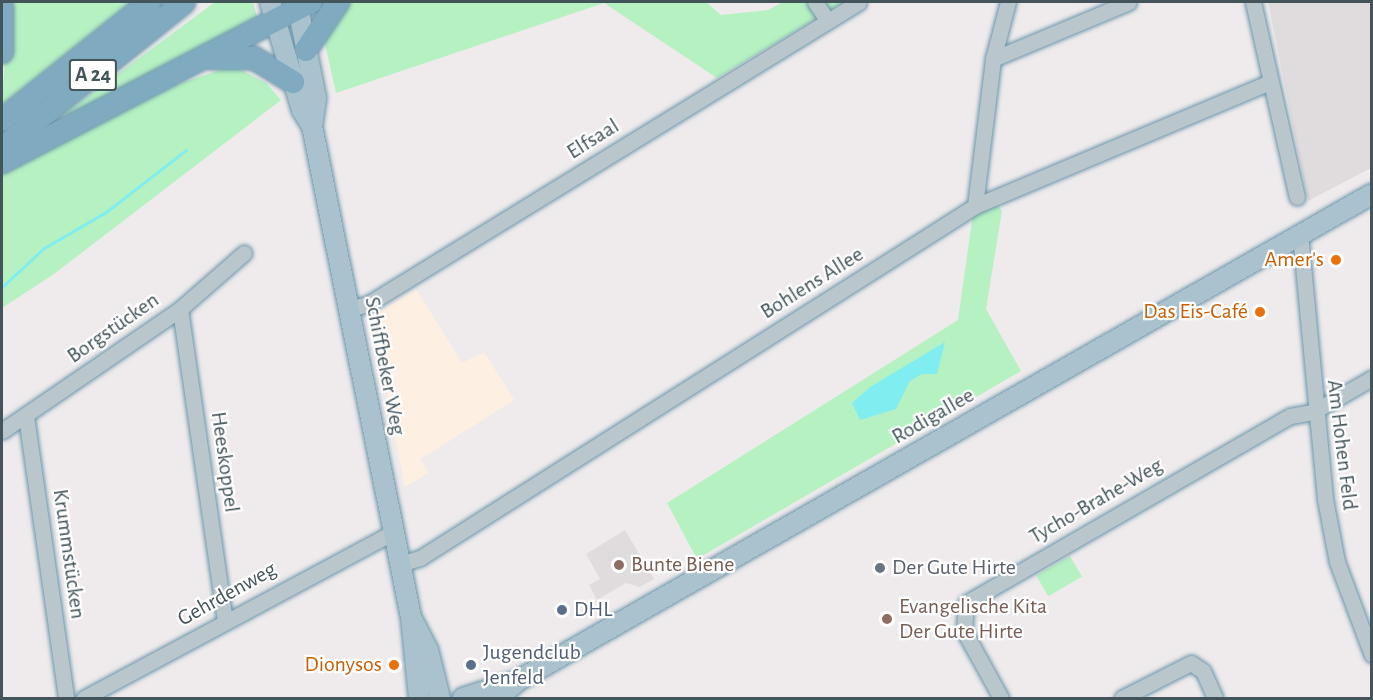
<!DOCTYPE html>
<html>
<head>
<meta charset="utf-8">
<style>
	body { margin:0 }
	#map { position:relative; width:1373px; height:700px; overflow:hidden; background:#efebec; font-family:"Alegreya Sans",sans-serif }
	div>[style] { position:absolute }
	.commercial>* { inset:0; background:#fdf0e2 }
	.education>* { inset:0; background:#e0dcde }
	.green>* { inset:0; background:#b6f1c2; transform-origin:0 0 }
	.water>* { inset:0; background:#80eef1 }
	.stream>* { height:3px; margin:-1.5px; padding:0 1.5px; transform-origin:1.5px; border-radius:1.5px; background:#80eef1 }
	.roads { filter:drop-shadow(0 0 2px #6b95aa) drop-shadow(0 0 2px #6b95aa) }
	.minor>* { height:15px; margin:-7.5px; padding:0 7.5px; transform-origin:7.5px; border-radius:7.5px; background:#b9c7cd }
	.major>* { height:20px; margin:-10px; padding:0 10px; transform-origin:10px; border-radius:10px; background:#a9c2cd }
	.highway>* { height:22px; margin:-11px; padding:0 11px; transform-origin:11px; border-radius:11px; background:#80aabf }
	.dots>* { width:16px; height:16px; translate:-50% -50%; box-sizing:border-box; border:3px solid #fff; border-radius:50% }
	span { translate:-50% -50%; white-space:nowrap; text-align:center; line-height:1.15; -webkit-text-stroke:4.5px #fff; paint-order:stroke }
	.shield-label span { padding:2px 4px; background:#fff; border:2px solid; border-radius:4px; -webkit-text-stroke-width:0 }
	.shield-label { font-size:21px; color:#43545a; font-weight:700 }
	.street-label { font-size:22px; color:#43545a }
	.food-label { font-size:22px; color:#c56008 }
	.right { translate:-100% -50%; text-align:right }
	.education-label { font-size:22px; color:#785e54 }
	.left { translate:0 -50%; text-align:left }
	.worship-label { font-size:22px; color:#5b616d }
	.service-label { font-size:22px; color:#4e5e75 }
	.frame { position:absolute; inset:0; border:3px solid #43545a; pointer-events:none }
</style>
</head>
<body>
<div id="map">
	<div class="commercial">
		<div style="clip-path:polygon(416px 289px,462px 363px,484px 352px,514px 400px,421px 459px,428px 473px,405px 487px,373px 324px,380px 312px)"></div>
	</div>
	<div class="education">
		<div style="clip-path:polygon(1268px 2px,1371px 2px,1371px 168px,1308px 201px)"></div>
		<div style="clip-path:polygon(625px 530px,654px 579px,640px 587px,626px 583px,597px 600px,589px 585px,600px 579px,586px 554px)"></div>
	</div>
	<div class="green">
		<div style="clip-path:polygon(8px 2px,131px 2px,2px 105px)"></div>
		<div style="clip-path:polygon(215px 2px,253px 2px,257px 17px,72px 119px,65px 113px)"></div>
		<div style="clip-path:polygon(346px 2px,706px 2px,721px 15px,768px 10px,783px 2px,844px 2px,717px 78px,604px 3px,336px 93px,323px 35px)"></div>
		<div style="clip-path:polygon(233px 66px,266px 83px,281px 100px,54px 274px,2px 308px,2px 174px,162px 89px)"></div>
		<div style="clip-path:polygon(995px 201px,1002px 211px,986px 309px,1021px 371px,697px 559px,667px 503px,958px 320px,973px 214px)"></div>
		<div style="left:1070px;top:556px;width:24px;height:39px;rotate:60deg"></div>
	</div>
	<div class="water">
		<div style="clip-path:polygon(945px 342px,937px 374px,922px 374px,910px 381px,896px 409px,860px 420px,852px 403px,870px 387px)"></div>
	</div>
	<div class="stream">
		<div style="left:2px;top:287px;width:57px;rotate:-42.9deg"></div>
		<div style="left:44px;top:248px;width:72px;rotate:-30.1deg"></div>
		<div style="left:106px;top:212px;width:101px;rotate:-37.8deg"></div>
	</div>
	<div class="roads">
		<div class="minor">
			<div style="left:815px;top:2px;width:23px;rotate:56deg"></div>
			<div style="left:1253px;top:2px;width:200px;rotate:77.3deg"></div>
			<div style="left:993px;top:59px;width:147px;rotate:-22.7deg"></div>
			<div style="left:975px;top:206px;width:148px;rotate:-83deg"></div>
			<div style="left:993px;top:59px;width:59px;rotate:-75.3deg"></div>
			<div style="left:1300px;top:234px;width:266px;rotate:84.6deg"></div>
			<div style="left:1325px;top:499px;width:64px;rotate:79.2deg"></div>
			<div style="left:1337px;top:562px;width:99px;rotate:69.4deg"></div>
			<div style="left:180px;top:309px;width:314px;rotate:81.8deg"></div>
			<div style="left:349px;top:309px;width:20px;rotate:-15deg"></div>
			<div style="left:368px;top:304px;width:576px;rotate:-31.59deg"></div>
			<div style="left:26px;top:416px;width:285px;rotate:81.9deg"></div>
			<div style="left:2px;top:431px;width:216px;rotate:-34.4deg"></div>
			<div style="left:180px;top:309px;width:85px;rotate:-41.2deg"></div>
			<div style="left:400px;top:564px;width:21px;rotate:-17deg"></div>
			<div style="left:420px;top:558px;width:657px;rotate:-32.38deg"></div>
			<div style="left:975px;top:206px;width:320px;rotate:-22.8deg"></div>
			<div style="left:84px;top:698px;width:352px;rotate:-28.2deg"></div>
			<div style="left:1001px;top:698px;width:77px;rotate:-118.9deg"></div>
			<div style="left:964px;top:631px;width:28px;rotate:-86deg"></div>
			<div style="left:966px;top:603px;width:374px;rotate:-30deg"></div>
			<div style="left:1290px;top:416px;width:23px;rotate:-10deg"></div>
			<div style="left:1313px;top:412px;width:68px;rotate:-30deg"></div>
			<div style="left:1122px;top:698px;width:77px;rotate:-26.9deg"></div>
			<div style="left:1191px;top:663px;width:14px;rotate:34deg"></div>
			<div style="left:1203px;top:671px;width:30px;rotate:66deg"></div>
		</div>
		<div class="major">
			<div style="left:270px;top:2px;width:113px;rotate:73.5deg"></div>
			<div style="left:302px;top:110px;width:19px;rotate:58deg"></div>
			<div style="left:297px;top:2px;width:98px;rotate:78.8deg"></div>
			<div style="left:316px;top:98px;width:28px;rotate:98deg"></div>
			<div style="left:312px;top:126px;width:500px;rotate:78.6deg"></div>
			<div style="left:411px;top:616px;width:82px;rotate:84.4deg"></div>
			<div style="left:413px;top:621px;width:33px;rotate:63deg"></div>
			<div style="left:428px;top:650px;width:49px;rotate:76deg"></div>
			<div style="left:463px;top:698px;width:49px;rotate:-17.7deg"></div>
			<div style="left:498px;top:698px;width:28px;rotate:-41deg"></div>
			<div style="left:519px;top:680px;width:982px;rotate:-29.67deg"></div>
		</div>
		<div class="highway">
			<div style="left:2px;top:8px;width:44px;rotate:90deg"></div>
			<div style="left:306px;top:50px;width:58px;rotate:-56.3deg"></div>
			<div style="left:212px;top:58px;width:42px"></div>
			<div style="left:254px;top:58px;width:46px;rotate:31.6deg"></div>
			<div style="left:2px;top:120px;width:189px;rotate:-38.6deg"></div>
			<div style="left:2px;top:148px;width:233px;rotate:-38.7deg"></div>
			<div style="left:2px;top:162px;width:348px;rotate:-27.4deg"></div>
		</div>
	</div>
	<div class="dots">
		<div style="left:1336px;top:260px;background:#e8710a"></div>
		<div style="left:1260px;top:312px;background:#e8710a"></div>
		<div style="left:619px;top:565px;background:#8d6e63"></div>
		<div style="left:880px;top:568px;background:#6b7280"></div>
		<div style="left:562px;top:610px;background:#5c6f8a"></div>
		<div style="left:887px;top:619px;background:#8d6e63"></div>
		<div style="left:394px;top:665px;background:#e8710a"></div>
		<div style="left:471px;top:665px;background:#5c6f8a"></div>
	</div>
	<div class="shield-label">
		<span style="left:93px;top:75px">A 24</span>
	</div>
	<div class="street-label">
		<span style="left:593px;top:139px;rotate:-32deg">Elfsaal</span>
		<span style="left:812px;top:283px;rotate:-32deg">Bohlens Allee</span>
		<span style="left:113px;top:328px;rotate:-35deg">Borgstücken</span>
		<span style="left:385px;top:366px;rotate:79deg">Schiffbeker Weg</span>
		<span style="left:933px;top:416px;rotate:-30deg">Rodigallee</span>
		<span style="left:1342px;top:445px;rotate:83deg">Am Hohen Feld</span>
		<span style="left:225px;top:462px;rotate:82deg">Heeskoppel</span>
		<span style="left:1096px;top:501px;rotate:-30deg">Tycho-Brahe-Weg</span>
		<span style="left:69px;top:554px;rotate:82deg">Krummstücken</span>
		<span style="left:227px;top:594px;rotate:-29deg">Gehrdenweg</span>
	</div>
	<div class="food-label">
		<span class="right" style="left:1324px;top:260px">Amer's</span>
		<span class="right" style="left:1248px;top:312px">Das Eis-Café</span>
		<span class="right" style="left:382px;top:665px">Dionysos</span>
	</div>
	<div class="education-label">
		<span class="left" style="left:631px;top:565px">Bunte Biene</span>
		<span class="left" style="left:899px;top:619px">Evangelische Kita<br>Der Gute Hirte</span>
	</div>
	<div class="worship-label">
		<span class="left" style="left:892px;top:568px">Der Gute Hirte</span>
	</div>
	<div class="service-label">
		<span class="left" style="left:574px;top:610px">DHL</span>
		<span class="left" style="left:483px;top:665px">Jugendclub<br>Jenfeld</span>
	</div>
	<div class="frame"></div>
</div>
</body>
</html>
